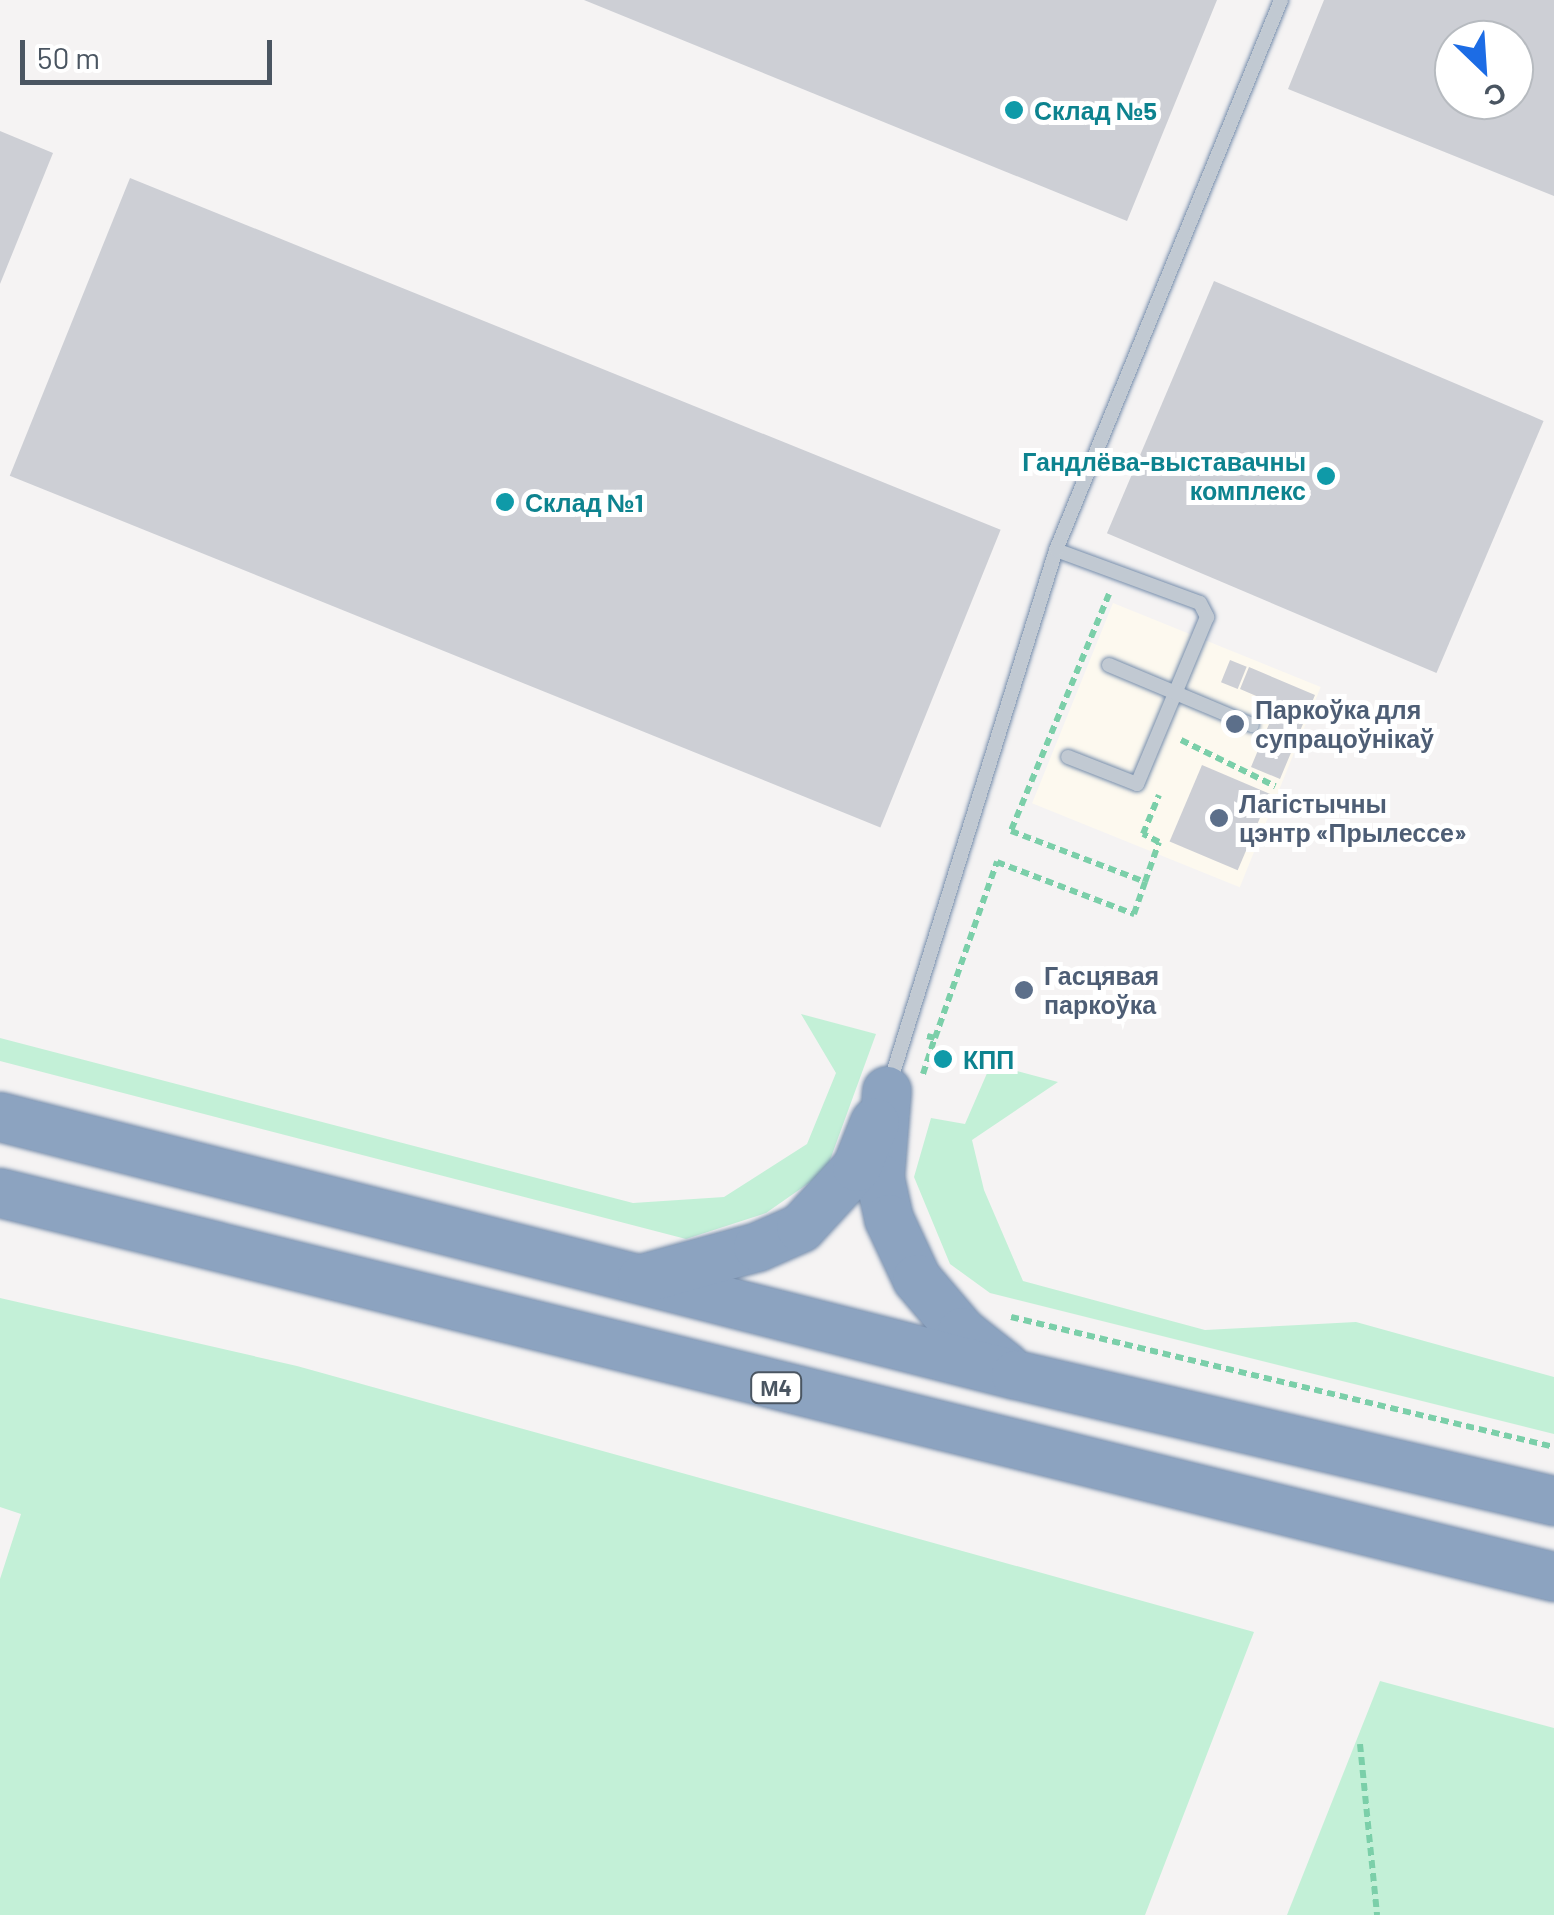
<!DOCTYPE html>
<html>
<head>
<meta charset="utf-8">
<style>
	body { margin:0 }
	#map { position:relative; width:1554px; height:1915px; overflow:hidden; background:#f5f3f3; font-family:Barlow,sans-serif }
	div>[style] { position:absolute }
	.commercial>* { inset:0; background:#fdf9ef; transform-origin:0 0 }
	.green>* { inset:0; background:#c3f0d7 }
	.building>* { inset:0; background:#cdcfd5; transform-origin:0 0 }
	.path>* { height:6px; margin-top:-3px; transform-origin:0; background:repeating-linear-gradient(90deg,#7bcfa9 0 8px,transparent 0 13px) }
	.roads { filter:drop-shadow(0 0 2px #778eac) drop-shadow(0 0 2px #778eac) }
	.lane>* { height:14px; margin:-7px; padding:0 7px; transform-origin:7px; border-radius:7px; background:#c1c9d2 }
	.highway>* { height:48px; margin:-24px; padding:0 24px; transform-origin:24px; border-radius:24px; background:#8ca3c0 }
	.dots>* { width:28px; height:28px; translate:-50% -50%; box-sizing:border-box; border:5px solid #fff; border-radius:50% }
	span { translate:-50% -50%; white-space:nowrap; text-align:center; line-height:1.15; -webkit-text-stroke:10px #fff; paint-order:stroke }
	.shield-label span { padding:2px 8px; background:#fff; border:2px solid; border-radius:8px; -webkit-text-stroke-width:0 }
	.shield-label { font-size:22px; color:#4a5561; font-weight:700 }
	.culture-label { font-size:25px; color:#0d838f; font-weight:700 }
	.left { translate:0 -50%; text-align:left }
	.right { translate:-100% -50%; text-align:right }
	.service-label { font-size:25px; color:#4e5e75; font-weight:700 }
	.north { position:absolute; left:1434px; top:20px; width:100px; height:100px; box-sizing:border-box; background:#fff; border:2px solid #b7bbc0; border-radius:50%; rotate:155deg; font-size:28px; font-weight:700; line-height:40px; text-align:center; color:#4a5561 }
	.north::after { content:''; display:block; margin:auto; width:35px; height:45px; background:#1c6ce5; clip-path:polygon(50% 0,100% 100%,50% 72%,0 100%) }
	.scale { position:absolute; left:20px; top:40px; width:252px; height:45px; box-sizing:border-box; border:5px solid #4a5561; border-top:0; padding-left:12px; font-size:30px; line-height:35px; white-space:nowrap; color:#4a5561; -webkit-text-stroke:8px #fff; paint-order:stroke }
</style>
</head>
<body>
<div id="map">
	<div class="commercial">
		<div style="left:1113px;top:603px;width:224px;height:216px;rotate:22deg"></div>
	</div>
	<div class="green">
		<div style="clip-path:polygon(801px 1014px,876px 1034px,826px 1171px,766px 1213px,686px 1239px,0 1061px,0 1038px,633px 1203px,724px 1197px,807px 1144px,836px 1073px)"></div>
		<div style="clip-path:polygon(991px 1064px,1058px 1082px,972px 1140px,984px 1190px,1023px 1281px,1205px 1330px,1356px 1322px,1554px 1377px,1554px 1434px,990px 1293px,950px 1264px,914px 1177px,931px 1118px,965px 1124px)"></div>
		<div style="clip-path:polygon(0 1298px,297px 1366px,1254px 1632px,1145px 1915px,0 1915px,0 1579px,21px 1514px,0 1507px)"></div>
		<div style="clip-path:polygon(1380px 1681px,1554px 1728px,1554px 1915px,1287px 1915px)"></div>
	</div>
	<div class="building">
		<div style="clip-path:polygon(584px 0,1217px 0,1127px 221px)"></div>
		<div style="clip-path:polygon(evenodd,1324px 0,1554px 0,1554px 196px,1288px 89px,1324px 0,1454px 40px,1514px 40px,1514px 100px,1454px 100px,1454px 40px)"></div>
		<div style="clip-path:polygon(0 131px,53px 153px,0 284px)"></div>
		<div style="left:130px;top:178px;width:939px;height:321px;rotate:22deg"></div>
		<div style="left:1214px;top:281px;width:358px;height:274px;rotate:23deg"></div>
		<div style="left:1230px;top:660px;width:18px;height:24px;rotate:22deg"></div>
		<div style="clip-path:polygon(1249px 667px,1315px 695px,1280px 779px,1251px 767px,1277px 705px,1240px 689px)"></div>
		<div style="left:1202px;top:765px;width:74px;height:83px;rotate:23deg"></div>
		<div style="left:939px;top:1047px;width:16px;height:19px;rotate:22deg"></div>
	</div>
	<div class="path">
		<div style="left:1109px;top:594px;width:256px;rotate:112.5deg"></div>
		<div style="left:1011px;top:831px;width:143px;rotate:20.8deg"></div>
		<div style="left:1145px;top:882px;width:42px;rotate:-70.7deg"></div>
		<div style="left:1159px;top:842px;width:18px;rotate:-153deg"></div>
		<div style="left:1143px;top:834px;width:42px;rotate:-67.7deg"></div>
		<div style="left:1181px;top:740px;width:105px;rotate:26.1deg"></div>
		<div style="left:927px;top:1036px;width:8px;rotate:14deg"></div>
		<div style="left:935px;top:1038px;width:187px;rotate:-70.6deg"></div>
		<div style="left:997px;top:862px;width:147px;rotate:20.8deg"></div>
		<div style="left:1134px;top:914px;width:34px;rotate:-71deg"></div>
		<div style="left:923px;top:1074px;width:38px;rotate:-72deg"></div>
		<div style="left:1011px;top:1317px;width:558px;rotate:13.46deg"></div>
		<div style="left:1360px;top:1744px;width:172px;rotate:84.3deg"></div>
	</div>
	<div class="roads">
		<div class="lane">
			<div style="left:1056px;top:550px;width:153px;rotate:20.2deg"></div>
			<div style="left:1200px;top:603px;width:16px;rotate:63deg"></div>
			<div style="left:1207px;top:617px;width:181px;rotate:112.7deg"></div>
			<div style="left:1137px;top:784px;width:74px;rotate:-158.6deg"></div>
			<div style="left:1109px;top:665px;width:155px;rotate:22.8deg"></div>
			<div style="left:889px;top:1086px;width:561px;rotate:-72.69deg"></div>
			<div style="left:1056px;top:550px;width:594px;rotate:-67.75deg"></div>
		</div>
		<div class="highway">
			<div style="left:887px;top:1091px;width:87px;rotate:94.6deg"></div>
			<div style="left:880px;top:1178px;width:42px;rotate:77.6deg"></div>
			<div style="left:889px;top:1219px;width:66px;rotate:65deg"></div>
			<div style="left:917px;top:1279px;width:70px;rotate:49.7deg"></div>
			<div style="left:962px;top:1332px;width:56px;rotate:38.5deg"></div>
			<div style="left:0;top:1117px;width:1048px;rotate:14.25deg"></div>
			<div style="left:1016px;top:1375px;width:553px;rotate:13.18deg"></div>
			<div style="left:0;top:1193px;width:1601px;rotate:13.88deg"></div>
			<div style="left:642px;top:1279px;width:120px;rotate:-15.4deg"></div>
			<div style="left:758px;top:1247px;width:47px;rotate:-23.8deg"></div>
			<div style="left:801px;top:1228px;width:83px;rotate:-47.4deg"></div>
			<div style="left:857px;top:1167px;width:48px;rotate:-68.2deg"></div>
		</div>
	</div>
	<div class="dots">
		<div style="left:1014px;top:110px;background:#0f9aa8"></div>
		<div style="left:1326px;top:476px;background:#0f9aa8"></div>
		<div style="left:505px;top:502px;background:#0f9aa8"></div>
		<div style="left:1235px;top:724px;background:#5c6f8a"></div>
		<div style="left:1219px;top:818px;background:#5c6f8a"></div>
		<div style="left:1024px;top:990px;background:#5c6f8a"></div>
		<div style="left:943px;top:1059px;background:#0f9aa8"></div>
	</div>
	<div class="shield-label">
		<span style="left:776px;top:1388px">М4</span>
	</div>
	<div class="culture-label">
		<span class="left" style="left:1034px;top:110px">Склад №5</span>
		<span class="right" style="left:1306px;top:476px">Гандлёва-выставачны<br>комплекс</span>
		<span class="left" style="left:525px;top:502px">Склад №1</span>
		<span class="left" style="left:963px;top:1059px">КПП</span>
	</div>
	<div class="service-label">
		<span class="left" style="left:1255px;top:724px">Паркоўка для<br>супрацоўнікаў</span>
		<span class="left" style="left:1239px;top:818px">Лагістычны<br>цэнтр «Прылессе»</span>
		<span class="left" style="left:1044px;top:990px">Гасцявая<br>паркоўка</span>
	</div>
	<div class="north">С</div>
	<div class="scale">50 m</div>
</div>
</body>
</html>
